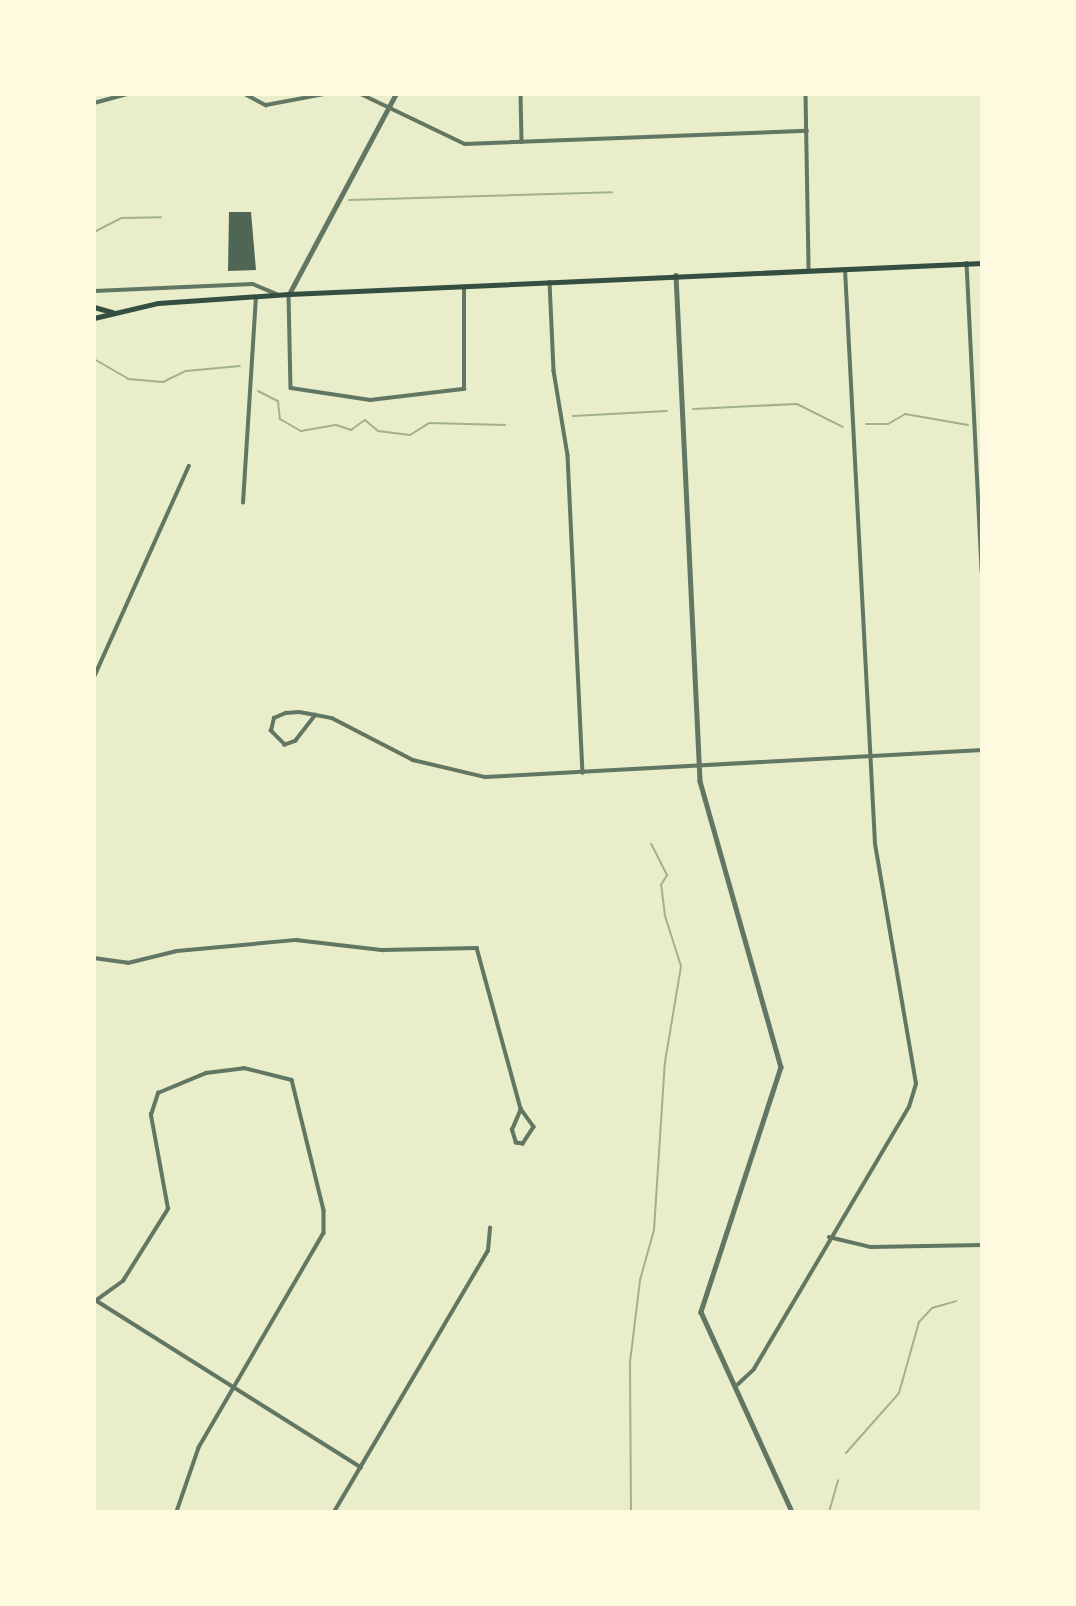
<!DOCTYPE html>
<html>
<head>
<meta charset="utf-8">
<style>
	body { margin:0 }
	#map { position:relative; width:1076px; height:1606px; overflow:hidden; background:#e9edc9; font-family:"Open Sans",sans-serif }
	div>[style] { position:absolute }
	.stream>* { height:2px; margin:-1px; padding:0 1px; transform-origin:1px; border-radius:1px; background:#a3b18a }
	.building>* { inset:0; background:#4f6655 }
	.minor>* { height:3.5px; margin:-1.75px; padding:0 1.75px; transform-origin:1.75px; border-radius:1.75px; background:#617663 }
	.tertiary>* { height:4.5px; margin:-2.25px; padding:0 2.25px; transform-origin:2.25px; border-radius:2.25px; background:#617663 }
	.secondary>* { height:5px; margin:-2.5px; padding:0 2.5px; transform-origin:2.5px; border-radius:2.5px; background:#344e41 }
	.primary>* { height:5px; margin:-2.5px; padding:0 2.5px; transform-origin:2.5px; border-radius:2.5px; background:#344e41 }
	span { translate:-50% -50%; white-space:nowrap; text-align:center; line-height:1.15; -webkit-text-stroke:5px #fefae0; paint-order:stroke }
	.frame { position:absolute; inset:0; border:96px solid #fefae0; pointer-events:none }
</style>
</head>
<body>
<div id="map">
	<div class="stream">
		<div style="left:349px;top:200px;width:263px;rotate:-1.7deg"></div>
		<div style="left:94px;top:232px;width:31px;rotate:-27deg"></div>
		<div style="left:122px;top:218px;width:39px;rotate:-1deg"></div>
		<div style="left:94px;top:359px;width:39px;rotate:30deg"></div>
		<div style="left:128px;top:379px;width:35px;rotate:5deg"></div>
		<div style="left:163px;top:382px;width:25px;rotate:-26deg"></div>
		<div style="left:186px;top:371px;width:54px;rotate:-5.3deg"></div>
		<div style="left:258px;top:391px;width:22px;rotate:27deg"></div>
		<div style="left:278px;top:401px;width:18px;rotate:84deg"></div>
		<div style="left:280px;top:419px;width:24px;rotate:30deg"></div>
		<div style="left:301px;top:431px;width:36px;rotate:-10deg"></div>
		<div style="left:336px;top:425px;width:16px;rotate:18deg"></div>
		<div style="left:351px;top:430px;width:17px;rotate:-36deg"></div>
		<div style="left:365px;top:420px;width:17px;rotate:40deg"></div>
		<div style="left:378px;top:431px;width:32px;rotate:7deg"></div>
		<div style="left:410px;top:435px;width:22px;rotate:-32deg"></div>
		<div style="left:429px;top:423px;width:76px;rotate:1.5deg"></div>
		<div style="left:693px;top:409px;width:104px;rotate:-2.8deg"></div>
		<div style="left:797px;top:404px;width:51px;rotate:26.6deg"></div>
		<div style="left:573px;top:416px;width:94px;rotate:-3deg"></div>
		<div style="left:866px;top:424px;width:22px"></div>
		<div style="left:888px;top:424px;width:20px;rotate:-30deg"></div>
		<div style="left:905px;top:414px;width:64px;rotate:9.9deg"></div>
		<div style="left:846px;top:1453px;width:80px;rotate:-48.5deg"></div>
		<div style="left:899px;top:1393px;width:74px;rotate:-74.3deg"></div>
		<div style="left:919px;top:1322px;width:19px;rotate:-47deg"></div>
		<div style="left:932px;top:1308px;width:25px;rotate:-16deg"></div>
		<div style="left:631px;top:1512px;width:150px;rotate:-90.4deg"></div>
		<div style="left:630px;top:1362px;width:83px;rotate:-83deg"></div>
		<div style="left:640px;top:1280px;width:52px;rotate:-74.4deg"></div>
		<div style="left:654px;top:1230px;width:168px;rotate:-86.3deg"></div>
		<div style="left:665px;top:1062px;width:97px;rotate:-80.5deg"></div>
		<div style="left:681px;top:966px;width:52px;rotate:-107.7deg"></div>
		<div style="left:665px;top:916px;width:31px;rotate:-97deg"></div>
		<div style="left:661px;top:885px;width:12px;rotate:-59deg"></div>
		<div style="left:667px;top:875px;width:35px;rotate:-117deg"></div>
		<div style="left:829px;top:1512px;width:33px;rotate:-74deg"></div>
	</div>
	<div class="building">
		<div style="clip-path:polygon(229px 212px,251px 212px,256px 270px,228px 271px)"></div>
	</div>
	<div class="minor">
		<div style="left:245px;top:94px;width:24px;rotate:28deg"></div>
		<div style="left:266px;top:105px;width:60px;rotate:-10.6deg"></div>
		<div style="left:361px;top:94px;width:115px;rotate:25.7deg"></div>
		<div style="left:465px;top:144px;width:342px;rotate:-2.2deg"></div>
		<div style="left:521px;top:94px;width:48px;rotate:88.8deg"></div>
		<div style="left:806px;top:94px;width:174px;rotate:89deg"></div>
		<div style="left:94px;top:103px;width:35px;rotate:-15deg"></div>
		<div style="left:967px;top:263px;width:309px;rotate:87.2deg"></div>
		<div style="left:550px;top:282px;width:89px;rotate:87.4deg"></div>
		<div style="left:554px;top:371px;width:86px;rotate:80.6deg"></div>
		<div style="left:568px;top:456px;width:317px;rotate:87.3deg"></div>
		<div style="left:94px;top:291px;width:159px;rotate:-2.5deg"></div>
		<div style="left:253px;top:284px;width:25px;rotate:23deg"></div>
		<div style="left:289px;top:294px;width:94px;rotate:88.8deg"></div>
		<div style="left:291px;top:388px;width:80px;rotate:8.6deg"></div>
		<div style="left:370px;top:400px;width:95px;rotate:-6.7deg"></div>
		<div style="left:464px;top:389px;width:102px;rotate:-90deg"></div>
		<div style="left:243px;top:503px;width:206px;rotate:-86.4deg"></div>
		<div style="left:94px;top:677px;width:231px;rotate:-65.8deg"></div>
		<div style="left:316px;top:715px;width:33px;rotate:128deg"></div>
		<div style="left:296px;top:741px;width:12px;rotate:160deg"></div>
		<div style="left:285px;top:745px;width:20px;rotate:-135deg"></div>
		<div style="left:271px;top:731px;width:13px;rotate:-77deg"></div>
		<div style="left:274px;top:718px;width:13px;rotate:-23deg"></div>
		<div style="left:286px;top:713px;width:13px;rotate:-4deg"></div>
		<div style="left:299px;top:712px;width:17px;rotate:10deg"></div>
		<div style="left:316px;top:715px;width:16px;rotate:11deg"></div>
		<div style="left:332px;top:718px;width:91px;rotate:27.4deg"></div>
		<div style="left:413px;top:760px;width:74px;rotate:13.3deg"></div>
		<div style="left:485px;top:777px;width:498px;rotate:-3.1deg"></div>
		<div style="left:94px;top:958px;width:34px;rotate:8deg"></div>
		<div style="left:128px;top:963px;width:50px;rotate:-13.8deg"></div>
		<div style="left:177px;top:951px;width:120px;rotate:-5.3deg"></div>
		<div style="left:296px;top:940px;width:88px;rotate:6.6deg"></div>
		<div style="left:383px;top:950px;width:94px;rotate:-1.2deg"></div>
		<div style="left:477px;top:948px;width:167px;rotate:74.7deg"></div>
		<div style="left:521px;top:1109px;width:22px;rotate:54deg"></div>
		<div style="left:534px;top:1127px;width:20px;rotate:123deg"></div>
		<div style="left:523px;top:1144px;width:7px;rotate:-172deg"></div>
		<div style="left:516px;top:1143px;width:14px;rotate:-107deg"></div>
		<div style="left:512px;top:1130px;width:23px;rotate:-67deg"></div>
		<div style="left:829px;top:1237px;width:43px;rotate:13.4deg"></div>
		<div style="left:871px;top:1247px;width:111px;rotate:-1deg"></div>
		<div style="left:97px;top:1301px;width:312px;rotate:32.2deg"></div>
		<div style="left:94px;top:1302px;width:36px;rotate:-36deg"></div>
		<div style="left:123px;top:1281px;width:85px;rotate:-58deg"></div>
		<div style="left:168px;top:1209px;width:96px;rotate:-100.3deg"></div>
		<div style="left:151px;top:1115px;width:23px;rotate:-72deg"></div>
		<div style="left:158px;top:1093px;width:52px;rotate:-22.6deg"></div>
		<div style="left:206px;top:1073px;width:38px;rotate:-7deg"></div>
		<div style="left:244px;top:1068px;width:49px;rotate:14deg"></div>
		<div style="left:292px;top:1080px;width:134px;rotate:76.2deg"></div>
		<div style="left:324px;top:1210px;width:23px;rotate:90deg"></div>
		<div style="left:324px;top:1233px;width:249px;rotate:120.2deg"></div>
		<div style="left:199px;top:1448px;width:68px;rotate:109deg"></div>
		<div style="left:735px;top:1387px;width:26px;rotate:-43deg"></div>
		<div style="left:754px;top:1369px;width:304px;rotate:-59.4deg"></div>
		<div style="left:909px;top:1107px;width:24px;rotate:-73deg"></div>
		<div style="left:916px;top:1084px;width:243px;rotate:-99.7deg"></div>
		<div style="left:875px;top:844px;width:575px;rotate:-92.99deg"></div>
		<div style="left:334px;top:1512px;width:303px;rotate:-59.5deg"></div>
		<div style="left:488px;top:1251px;width:23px;rotate:-85deg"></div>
	</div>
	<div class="tertiary">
		<div style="left:676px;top:275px;width:507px;rotate:87.28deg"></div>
		<div style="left:700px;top:781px;width:297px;rotate:74.2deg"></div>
		<div style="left:781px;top:1067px;width:258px;rotate:108.1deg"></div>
		<div style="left:701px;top:1312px;width:220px;rotate:65.5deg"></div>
		<div style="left:289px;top:294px;width:227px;rotate:-61.9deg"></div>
	</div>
	<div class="secondary">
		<div style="left:94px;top:307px;width:19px;rotate:16deg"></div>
	</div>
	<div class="primary">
		<div style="left:94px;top:318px;width:66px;rotate:-13.2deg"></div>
		<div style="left:158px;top:303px;width:131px;rotate:-3.9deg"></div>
		<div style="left:289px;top:294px;width:694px;rotate:-2.56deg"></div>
	</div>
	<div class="frame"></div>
</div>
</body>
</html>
